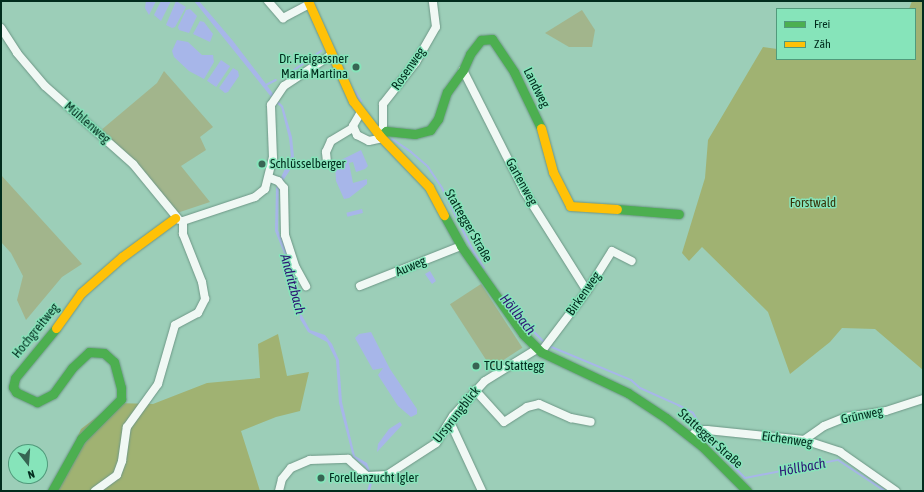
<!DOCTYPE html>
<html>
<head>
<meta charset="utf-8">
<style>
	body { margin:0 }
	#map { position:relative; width:924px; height:492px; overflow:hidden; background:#9cceb8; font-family:"Asap Condensed",sans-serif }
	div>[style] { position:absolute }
	.green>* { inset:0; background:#a2b58c; transform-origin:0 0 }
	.forest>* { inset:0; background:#a0b272 }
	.water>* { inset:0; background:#a7b6e9; transform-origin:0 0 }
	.stream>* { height:2px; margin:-1px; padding:0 1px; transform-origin:1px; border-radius:1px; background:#a7b6e9 }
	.roads { filter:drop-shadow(0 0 1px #6d9786) drop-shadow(0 0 1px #6d9786) }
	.street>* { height:8px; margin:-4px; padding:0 4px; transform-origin:4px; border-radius:4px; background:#f0f8f4 }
	.fast>* { height:9px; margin:-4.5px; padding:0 4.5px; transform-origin:4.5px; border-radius:4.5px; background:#4caf50 }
	.slow>* { height:9px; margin:-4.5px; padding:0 4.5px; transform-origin:4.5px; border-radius:4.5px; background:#ffc107 }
	.dots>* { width:11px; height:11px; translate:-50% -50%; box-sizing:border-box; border:2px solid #86e4ba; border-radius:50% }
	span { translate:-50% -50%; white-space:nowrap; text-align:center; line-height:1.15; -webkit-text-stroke:3px #86e4ba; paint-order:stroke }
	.poi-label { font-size:13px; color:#012c1d }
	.right { translate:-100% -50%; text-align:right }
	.left { translate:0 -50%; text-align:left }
	.street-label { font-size:13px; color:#012c1d }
	.park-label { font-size:13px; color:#363208 }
	.water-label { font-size:14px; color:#2c1674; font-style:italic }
	.frame { position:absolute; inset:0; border:2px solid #012c1d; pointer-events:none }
	.legend { position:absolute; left:776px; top:8px; width:140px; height:52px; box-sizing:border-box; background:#86e4ba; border:1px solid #519a7b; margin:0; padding:5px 7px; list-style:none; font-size:12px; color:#012c1d }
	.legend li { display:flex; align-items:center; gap:8px; height:20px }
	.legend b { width:20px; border:1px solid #519a7b }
	.north { position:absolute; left:8px; top:444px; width:40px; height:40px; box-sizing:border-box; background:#86e4ba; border:1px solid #519a7b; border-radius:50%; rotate:163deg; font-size:11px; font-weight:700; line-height:16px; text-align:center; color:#012c1d }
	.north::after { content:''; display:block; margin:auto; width:14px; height:18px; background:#376553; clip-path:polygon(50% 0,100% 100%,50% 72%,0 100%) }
</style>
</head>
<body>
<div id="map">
	<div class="green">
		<div style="clip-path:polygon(582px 10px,595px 30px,592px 47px,569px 47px,545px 33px)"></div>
		<div style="clip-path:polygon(164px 71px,213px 127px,200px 137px,206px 150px,181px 166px,210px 202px,177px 213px,100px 131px,157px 83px)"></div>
		<div style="clip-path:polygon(1px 175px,82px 264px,62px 277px,26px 320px,17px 300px,23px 276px,11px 253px,1px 242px)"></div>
		<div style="left:481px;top:284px;width:76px;height:37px;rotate:57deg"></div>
	</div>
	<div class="forest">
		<div style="clip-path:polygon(912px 1px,923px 1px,923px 370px,875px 329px,842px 328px,830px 342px,790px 374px,768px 312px,702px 247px,689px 261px,682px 253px,705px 178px,708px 140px,763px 47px,777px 49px,777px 59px,915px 59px,915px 9px,909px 9px)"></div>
		<div style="clip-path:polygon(278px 334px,287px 376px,309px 372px,300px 411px,276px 417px,241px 431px,260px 491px,53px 491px,81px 429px,115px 403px,153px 404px,207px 383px,260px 378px,258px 344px)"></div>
	</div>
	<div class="water">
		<div style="clip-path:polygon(146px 1px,156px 1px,149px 15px,145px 8px)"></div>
		<div style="clip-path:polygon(161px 1px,171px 1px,161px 21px,154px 15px)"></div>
		<div style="clip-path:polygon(176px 1px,186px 7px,175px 27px,172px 28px,166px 25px)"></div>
		<div style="clip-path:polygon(194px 1px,199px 1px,233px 41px,266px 84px,274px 95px,272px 98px)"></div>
		<div style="clip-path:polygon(190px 9px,197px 16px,189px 33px,179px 30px,178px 27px,186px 10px)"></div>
		<div style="clip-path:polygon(200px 21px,204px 22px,213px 34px,210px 42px,193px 34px)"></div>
		<div style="clip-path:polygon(177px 40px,188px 42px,202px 55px,213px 55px,214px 62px,204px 79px,189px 71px,174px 57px,172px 51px)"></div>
		<div style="left:221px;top:60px;width:11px;height:25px;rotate:34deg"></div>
		<div style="clip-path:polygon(233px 68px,238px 71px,239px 76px,228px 92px,225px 93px,219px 88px)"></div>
		<div style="clip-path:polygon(276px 99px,283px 106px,292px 137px,294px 157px,290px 170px,279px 187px,278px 230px,289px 257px,291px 279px,301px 301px,300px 312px,310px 330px,325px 335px,332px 344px,339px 360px,342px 402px,355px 456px,367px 463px,373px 479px,370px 491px,367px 491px,371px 478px,365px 466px,353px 457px,339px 403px,336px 360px,327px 342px,308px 332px,300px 319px,299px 300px,288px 280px,286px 258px,275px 231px,276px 188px,291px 156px,289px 138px,281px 107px,275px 102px)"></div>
		<div style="clip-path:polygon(361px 150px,368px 166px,365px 169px,356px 172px,353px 162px,349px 163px,353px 183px,367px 179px,367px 184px,349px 198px,344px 199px,336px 181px,335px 163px)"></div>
		<div style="left:362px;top:209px;width:4px;height:16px;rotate:76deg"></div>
		<div style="clip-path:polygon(430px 271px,436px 281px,432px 284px,425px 274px)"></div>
		<div style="clip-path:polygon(371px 332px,390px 369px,417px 409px,417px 414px,411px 417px,398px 406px,378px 375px,383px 368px,373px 370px,355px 338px,359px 334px)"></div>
		<div style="clip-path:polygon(400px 422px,402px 425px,377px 452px,378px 444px,389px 429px)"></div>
	</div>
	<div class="stream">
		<div style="left:333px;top:47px;width:18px;rotate:63deg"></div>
		<div style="left:287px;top:75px;width:42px;rotate:-35.2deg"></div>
		<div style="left:266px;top:85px;width:11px;rotate:-27deg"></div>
		<div style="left:355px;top:91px;width:12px;rotate:59deg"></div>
		<div style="left:392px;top:139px;width:23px;rotate:34deg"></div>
		<div style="left:411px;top:152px;width:23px;rotate:41deg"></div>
		<div style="left:428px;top:167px;width:25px;rotate:56deg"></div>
		<div style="left:442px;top:188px;width:70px;rotate:63.8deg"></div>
		<div style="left:473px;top:251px;width:20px;rotate:57deg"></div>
		<div style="left:517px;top:315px;width:40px;rotate:45deg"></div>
		<div style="left:549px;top:346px;width:89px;rotate:22.5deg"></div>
		<div style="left:631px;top:380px;width:12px;rotate:42deg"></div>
		<div style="left:640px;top:388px;width:42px;rotate:24.1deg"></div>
		<div style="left:678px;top:405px;width:17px;rotate:28deg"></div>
		<div style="left:693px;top:413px;width:14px;rotate:60deg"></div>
		<div style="left:703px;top:435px;width:60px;rotate:45.7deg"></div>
		<div style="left:745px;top:478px;width:95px;rotate:-11deg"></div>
		<div style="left:838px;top:460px;width:56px;rotate:33.4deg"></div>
	</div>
	<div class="roads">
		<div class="street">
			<div style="left:268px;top:1px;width:23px;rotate:49deg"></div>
			<div style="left:283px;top:18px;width:30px;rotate:-28deg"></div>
			<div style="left:1px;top:28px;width:30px;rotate:57deg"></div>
			<div style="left:17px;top:53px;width:43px;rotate:49.7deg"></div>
			<div style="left:45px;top:86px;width:118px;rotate:41.6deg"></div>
			<div style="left:133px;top:164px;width:72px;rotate:50.6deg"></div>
			<div style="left:463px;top:70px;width:136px;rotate:63.2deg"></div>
			<div style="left:524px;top:191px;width:118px;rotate:57.8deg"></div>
			<div style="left:361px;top:112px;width:16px;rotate:120deg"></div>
			<div style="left:353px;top:126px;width:10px;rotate:66deg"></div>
			<div style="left:357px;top:135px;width:13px;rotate:27deg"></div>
			<div style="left:369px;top:141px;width:14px;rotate:-12deg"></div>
			<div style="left:380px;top:136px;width:10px;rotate:-73deg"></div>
			<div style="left:383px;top:126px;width:22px;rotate:-90deg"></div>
			<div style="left:383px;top:104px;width:53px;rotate:-51.8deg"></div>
			<div style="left:416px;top:62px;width:40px;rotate:-60.3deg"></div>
			<div style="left:436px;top:27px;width:26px;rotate:-97deg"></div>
			<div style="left:327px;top:162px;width:10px;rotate:-96deg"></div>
			<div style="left:326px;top:152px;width:12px;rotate:-66deg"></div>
			<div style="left:331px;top:141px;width:26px;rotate:-31deg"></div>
			<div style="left:270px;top:178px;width:9px;rotate:21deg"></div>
			<div style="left:278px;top:181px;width:9px;rotate:49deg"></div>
			<div style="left:284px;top:188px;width:47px;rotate:88.8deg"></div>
			<div style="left:285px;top:235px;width:35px;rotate:72deg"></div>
			<div style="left:296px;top:268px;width:21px;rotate:61deg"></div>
			<div style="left:183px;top:221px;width:76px;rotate:-18.4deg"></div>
			<div style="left:255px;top:197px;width:13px;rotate:-39deg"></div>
			<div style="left:265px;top:189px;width:32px;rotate:-76deg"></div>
			<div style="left:273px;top:158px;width:53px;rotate:-92.2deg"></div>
			<div style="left:271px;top:105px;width:23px;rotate:-56deg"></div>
			<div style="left:284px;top:86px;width:56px;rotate:-33.4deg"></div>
			<div style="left:360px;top:286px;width:109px;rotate:-21.6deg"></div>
			<div style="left:541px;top:352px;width:76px;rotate:-53deg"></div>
			<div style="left:587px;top:291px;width:47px;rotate:-58deg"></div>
			<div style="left:612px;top:251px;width:22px;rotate:27deg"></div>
			<div style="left:475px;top:390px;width:43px;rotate:47.8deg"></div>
			<div style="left:504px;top:422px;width:27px;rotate:-33deg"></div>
			<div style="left:527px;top:407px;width:12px;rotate:-14deg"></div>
			<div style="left:539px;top:404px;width:35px;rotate:24deg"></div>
			<div style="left:571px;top:418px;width:20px;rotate:11deg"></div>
			<div style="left:450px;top:422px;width:76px;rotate:65.1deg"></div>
			<div style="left:691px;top:437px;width:9px;rotate:-49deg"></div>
			<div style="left:697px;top:430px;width:10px"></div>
			<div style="left:707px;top:430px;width:98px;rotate:5.9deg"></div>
			<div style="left:804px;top:440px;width:38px;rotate:18deg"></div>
			<div style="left:840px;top:452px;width:68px;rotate:34.9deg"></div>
			<div style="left:804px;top:440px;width:24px;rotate:-35deg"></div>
			<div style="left:824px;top:426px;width:24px;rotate:-22deg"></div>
			<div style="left:846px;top:417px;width:40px;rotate:-8.5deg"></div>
			<div style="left:886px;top:411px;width:39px;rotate:-18deg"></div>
			<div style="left:95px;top:491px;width:27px;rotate:-36deg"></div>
			<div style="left:117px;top:475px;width:15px;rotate:-70deg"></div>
			<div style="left:122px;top:461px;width:34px;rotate:-82deg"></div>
			<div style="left:127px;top:427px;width:53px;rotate:-54.2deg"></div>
			<div style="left:158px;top:384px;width:61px;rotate:-73.9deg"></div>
			<div style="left:175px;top:325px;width:26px;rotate:-28deg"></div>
			<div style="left:198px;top:313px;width:16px;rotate:-63deg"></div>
			<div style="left:205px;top:299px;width:17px;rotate:-100deg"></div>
			<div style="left:202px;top:282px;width:52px;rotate:-111.6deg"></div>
			<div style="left:183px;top:234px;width:13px;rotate:-90deg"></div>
			<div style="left:279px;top:491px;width:12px;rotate:-76deg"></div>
			<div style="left:282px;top:479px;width:14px;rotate:-51deg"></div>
			<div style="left:291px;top:468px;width:21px;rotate:-23deg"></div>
			<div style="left:310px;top:460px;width:38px;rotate:-2deg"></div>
			<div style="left:348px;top:459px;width:25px;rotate:42deg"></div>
			<div style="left:367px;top:476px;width:20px;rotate:-3deg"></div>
			<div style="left:387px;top:475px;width:59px;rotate:-33.1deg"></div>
			<div style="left:436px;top:443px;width:32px;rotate:-58deg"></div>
			<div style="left:453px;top:416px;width:47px;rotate:-47.6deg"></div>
			<div style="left:485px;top:381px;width:61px;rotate:-31.6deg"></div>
		</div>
		<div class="fast">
			<div style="left:380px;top:136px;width:8px;rotate:-40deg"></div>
			<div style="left:386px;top:131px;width:29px;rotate:6deg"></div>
			<div style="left:415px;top:134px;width:16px;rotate:-15deg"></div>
			<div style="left:430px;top:130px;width:14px;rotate:-54deg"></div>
			<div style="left:438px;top:119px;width:28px;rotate:-72deg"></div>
			<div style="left:447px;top:92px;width:27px;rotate:-54deg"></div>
			<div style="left:463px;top:70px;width:17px;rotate:-66deg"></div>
			<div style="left:470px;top:54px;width:18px;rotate:-52deg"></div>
			<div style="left:481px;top:40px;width:11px;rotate:-5deg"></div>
			<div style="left:492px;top:39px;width:40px;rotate:56deg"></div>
			<div style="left:514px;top:72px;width:62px;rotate:64.3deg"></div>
			<div style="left:617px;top:209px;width:62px;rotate:4.6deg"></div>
			<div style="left:444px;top:215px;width:35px;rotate:61deg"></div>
			<div style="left:461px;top:246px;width:108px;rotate:54.8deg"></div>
			<div style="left:523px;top:334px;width:25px;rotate:45deg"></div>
			<div style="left:541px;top:352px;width:96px;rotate:25.2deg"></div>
			<div style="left:628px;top:393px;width:45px;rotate:33.3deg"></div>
			<div style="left:666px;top:418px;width:47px;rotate:38.1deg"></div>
			<div style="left:703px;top:447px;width:62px;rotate:45deg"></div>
			<div style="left:52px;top:491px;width:60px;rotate:-60.9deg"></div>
			<div style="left:81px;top:439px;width:57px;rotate:-45deg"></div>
			<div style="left:121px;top:399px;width:11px;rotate:-90deg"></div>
			<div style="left:121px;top:388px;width:27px;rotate:-105deg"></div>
			<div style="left:114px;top:362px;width:13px;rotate:-138deg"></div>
			<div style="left:104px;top:353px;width:15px;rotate:-176deg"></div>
			<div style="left:89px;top:352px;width:23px;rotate:137deg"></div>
			<div style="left:72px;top:368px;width:32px;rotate:126deg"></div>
			<div style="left:53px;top:394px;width:18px;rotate:153deg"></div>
			<div style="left:37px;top:402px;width:23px;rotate:-155deg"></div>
			<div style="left:16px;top:392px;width:6px;rotate:-121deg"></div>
			<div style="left:13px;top:387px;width:9px;rotate:-77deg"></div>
			<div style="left:15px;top:378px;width:65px;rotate:-50.6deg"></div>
		</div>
		<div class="slow">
			<div style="left:308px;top:1px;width:110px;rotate:65.8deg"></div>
			<div style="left:353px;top:101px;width:44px;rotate:52.4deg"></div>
			<div style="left:380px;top:136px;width:71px;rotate:46.1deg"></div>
			<div style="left:429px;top:187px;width:32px;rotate:62deg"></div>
			<div style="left:541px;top:128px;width:46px;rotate:74.7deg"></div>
			<div style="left:553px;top:172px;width:38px;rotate:63deg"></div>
			<div style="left:570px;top:206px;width:47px;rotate:3.7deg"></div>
			<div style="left:56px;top:328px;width:43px;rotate:-54.5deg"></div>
			<div style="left:81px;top:293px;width:55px;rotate:-41.3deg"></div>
			<div style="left:122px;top:257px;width:66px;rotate:-36.3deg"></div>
		</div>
	</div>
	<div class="dots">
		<div style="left:356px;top:67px;background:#376553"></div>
		<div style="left:262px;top:164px;background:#376553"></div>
		<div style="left:476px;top:366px;background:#376553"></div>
		<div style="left:321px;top:478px;background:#376553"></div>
	</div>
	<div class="poi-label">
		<span class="right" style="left:348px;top:67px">Dr. Freigassner<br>Maria Martina</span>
		<span class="left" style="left:270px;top:164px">Schlüsselberger</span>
		<span class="left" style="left:484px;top:366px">TCU Stattegg</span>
		<span class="left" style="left:329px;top:478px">Forellenzucht Igler</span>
	</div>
	<div class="street-label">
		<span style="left:409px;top:69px;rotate:-55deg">Rosenweg</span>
		<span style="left:536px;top:88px;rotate:63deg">Landweg</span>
		<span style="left:87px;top:123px;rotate:41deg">Mühlenweg</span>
		<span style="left:521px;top:182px;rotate:61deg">Gartenweg</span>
		<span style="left:468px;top:226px;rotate:60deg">Stattegger Straße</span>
		<span style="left:411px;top:267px;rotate:-23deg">Auweg</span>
		<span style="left:584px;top:294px;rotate:-55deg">Birkenweg</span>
		<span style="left:36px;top:331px;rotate:-51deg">Hochgreitweg</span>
		<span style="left:457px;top:415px;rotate:-52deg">Ursprungblick</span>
		<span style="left:862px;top:416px;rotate:-12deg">Grünweg</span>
		<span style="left:710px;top:439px;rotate:42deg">Stattegger Straße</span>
		<span style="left:787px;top:440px;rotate:8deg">Eichenweg</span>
	</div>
	<div class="park-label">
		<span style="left:813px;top:203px">Forstwald</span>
	</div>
	<div class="water-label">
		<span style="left:293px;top:284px;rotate:75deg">Andritzbach</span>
		<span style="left:518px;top:314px;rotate:51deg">Höllbach</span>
		<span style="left:802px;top:467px;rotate:-11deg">Höllbach</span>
	</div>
	<div class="frame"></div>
	<ul class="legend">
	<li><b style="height:5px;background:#4caf50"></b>Frei</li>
	<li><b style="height:5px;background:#ffc107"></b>Zäh</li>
	</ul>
	<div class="north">N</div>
</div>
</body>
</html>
